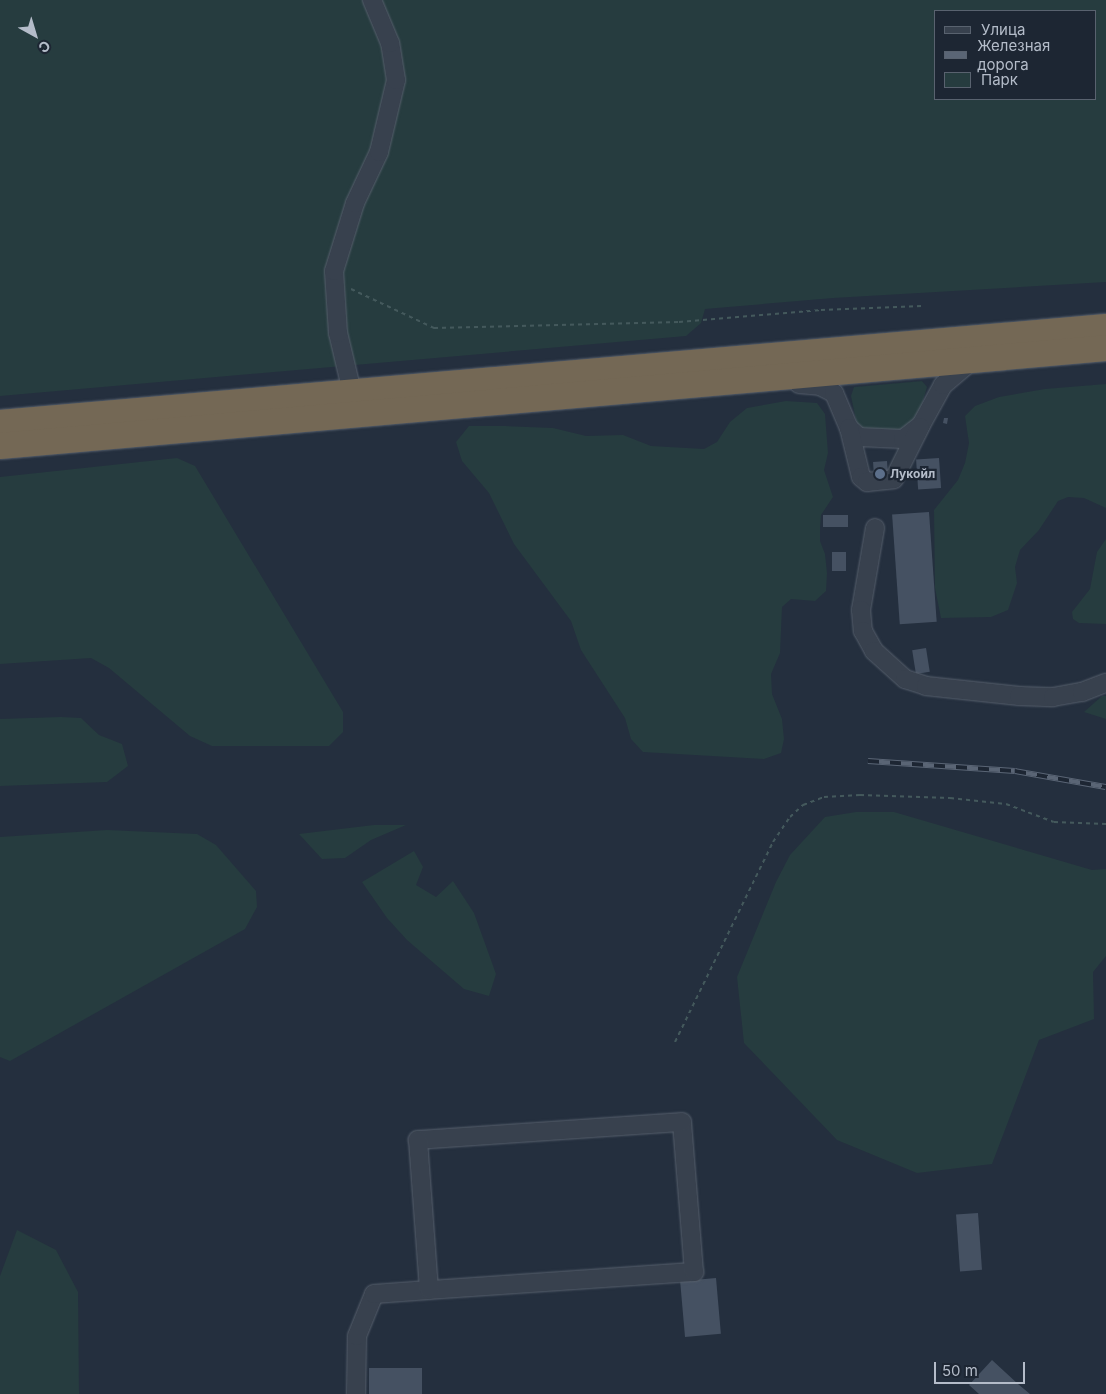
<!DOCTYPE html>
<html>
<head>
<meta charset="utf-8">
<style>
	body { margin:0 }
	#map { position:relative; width:1106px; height:1394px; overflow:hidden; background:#242f3e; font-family:Inter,sans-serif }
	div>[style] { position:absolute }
	.green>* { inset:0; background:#263c3f }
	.building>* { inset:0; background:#455162; transform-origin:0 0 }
	.path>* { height:2px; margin-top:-1px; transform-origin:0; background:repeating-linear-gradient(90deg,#44595c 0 4px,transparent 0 8px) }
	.roads { filter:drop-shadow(0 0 1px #565f6c) drop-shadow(0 0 1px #565f6c) }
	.minor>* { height:18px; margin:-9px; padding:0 9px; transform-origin:9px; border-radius:9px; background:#38414e }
	.highway>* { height:26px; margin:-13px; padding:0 13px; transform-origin:13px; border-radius:13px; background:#746855 }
	.rail>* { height:5.5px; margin-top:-2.75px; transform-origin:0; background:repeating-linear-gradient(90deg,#1d2633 0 11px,#5a6575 0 22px); box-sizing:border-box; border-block:1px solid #5a6575 }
	.dots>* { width:14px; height:14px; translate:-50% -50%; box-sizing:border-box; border:2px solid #1d2633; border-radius:50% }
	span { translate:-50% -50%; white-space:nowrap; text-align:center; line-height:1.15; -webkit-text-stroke:4.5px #1d2633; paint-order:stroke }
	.poi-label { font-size:12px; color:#b4bcc9; font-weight:700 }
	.left { translate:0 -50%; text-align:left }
	.legend { position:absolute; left:934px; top:10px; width:162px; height:90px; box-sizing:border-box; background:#1d2633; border:1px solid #59626f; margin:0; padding:6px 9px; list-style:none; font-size:15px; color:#b4bcc9 }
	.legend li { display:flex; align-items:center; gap:10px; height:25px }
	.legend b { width:25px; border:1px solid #59626f }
	.north { position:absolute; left:10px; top:10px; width:50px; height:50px; -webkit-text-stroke:4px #1d2633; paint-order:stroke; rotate:141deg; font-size:14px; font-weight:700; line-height:20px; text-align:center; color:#b4bcc9 }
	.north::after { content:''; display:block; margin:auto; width:18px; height:22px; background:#b4bcc9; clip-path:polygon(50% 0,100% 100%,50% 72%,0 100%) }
	.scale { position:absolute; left:934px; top:1362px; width:91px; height:22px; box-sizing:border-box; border:2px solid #b4bcc9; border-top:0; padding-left:6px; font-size:15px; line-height:18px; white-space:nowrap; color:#b4bcc9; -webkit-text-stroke:4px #1d2633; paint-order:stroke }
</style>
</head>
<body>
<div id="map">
	<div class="green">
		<div style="clip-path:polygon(evenodd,0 0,1106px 0,1106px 282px,833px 298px,705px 309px,701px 323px,686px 336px,0 396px,0 0,935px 11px,1095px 11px,1095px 99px,935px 99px,935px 11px)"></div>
		<div style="clip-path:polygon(922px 381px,927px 387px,919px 414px,911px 426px,898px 432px,867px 432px,857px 425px,851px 396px,854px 387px)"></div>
		<div style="clip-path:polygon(1106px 384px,1106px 508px,1084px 498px,1068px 497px,1058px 501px,1039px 530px,1020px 550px,1015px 567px,1017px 583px,1008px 610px,991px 617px,941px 618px,935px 588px,934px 510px,958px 480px,965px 463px,969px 443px,965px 416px,975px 406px,999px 397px,1045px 389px)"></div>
		<div style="clip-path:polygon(786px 401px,817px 403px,825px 414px,828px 453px,824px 470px,833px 497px,821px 515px,820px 528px,820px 541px,825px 554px,827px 573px,826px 591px,815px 601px,791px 599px,782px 607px,780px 653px,771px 674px,772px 694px,782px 719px,784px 739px,781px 753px,764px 759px,643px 752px,631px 739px,625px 718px,581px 650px,571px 621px,514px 544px,489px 493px,462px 461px,456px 442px,469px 426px,505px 426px,553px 428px,586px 436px,623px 435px,651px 446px,704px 449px,717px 442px,730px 422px,747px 408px)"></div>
		<div style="clip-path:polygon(177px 458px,195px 466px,343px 712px,343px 732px,329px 746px,212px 746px,190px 736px,109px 668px,91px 658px,0 664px,0 477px)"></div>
		<div style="clip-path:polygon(1106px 539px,1106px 624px,1079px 623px,1073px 619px,1072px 612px,1090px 589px,1097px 552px)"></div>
		<div style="clip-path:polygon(1102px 696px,1106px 696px,1106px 719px,1084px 712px)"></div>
		<div style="clip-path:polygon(61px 717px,81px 718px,99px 735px,122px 744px,128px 766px,107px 782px,0 786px,0 719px)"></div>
		<div style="clip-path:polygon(856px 812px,894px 812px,1092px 870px,1106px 869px,1106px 956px,1093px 972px,1094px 1019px,1039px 1040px,992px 1164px,917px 1173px,837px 1140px,744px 1043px,737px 977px,776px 882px,790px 855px,825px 817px)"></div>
		<div style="clip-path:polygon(374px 825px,406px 825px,371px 840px,345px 858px,322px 859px,299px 834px)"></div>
		<div style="clip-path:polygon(107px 830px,197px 834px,216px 845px,256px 891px,257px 907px,245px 929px,10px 1061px,0 1057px,0 837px)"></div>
		<div style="clip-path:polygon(414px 851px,423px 867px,416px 885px,436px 897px,453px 881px,474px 913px,496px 974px,489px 996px,464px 989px,407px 940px,387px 918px,362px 882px)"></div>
		<div style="clip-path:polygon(17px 1230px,56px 1250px,78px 1292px,79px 1394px,0 1394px,0 1276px)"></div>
	</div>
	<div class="building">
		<div style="clip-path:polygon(944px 418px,948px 418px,947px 424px,943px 423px)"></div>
		<div style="left:939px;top:458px;width:30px;height:23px;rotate:86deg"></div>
		<div style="left:887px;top:461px;width:28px;height:14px;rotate:86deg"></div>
		<div style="left:929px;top:512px;width:110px;height:37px;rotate:86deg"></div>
		<div style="left:848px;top:515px;width:12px;height:25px;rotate:90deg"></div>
		<div style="left:832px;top:552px;width:14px;height:19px"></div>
		<div style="left:926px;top:648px;width:24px;height:14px;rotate:81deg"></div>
		<div style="left:978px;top:1213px;width:57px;height:22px;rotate:86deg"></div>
		<div style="left:716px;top:1278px;width:56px;height:36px;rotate:85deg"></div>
		<div style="clip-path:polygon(992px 1360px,1018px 1384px,1030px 1394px,979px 1394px,969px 1385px)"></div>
		<div style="left:369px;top:1368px;width:53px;height:26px"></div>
	</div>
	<div class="path">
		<div style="left:351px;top:289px;width:92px;rotate:25.2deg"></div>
		<div style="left:434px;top:328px;width:245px;rotate:-1.4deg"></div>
		<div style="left:679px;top:322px;width:143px;rotate:-4.8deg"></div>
		<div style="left:821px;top:310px;width:101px;rotate:-2.3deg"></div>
		<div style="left:675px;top:1042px;width:223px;rotate:-63.9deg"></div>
		<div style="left:773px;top:842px;width:30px;rotate:-56deg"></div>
		<div style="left:790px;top:817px;width:18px;rotate:-43deg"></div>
		<div style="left:803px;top:805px;width:22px;rotate:-21deg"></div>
		<div style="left:824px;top:797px;width:36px;rotate:-3deg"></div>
		<div style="left:860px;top:795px;width:90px;rotate:1.9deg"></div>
		<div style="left:950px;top:798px;width:56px;rotate:6.1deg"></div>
		<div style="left:1006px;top:804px;width:51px;rotate:20.6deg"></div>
		<div style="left:1054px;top:822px;width:52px;rotate:2.2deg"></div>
	</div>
	<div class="roads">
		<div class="minor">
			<div style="left:799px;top:384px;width:21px;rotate:5deg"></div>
			<div style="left:820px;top:386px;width:16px;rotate:27deg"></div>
			<div style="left:834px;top:393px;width:38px;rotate:67deg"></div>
			<div style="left:849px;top:428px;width:13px;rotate:42deg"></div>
			<div style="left:859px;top:437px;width:44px;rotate:2.6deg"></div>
			<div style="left:903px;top:439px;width:23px;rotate:-38deg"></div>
			<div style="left:921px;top:425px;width:46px;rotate:-61.2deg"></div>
			<div style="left:943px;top:385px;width:39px;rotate:-40deg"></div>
			<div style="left:352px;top:392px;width:61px;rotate:-103.3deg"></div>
			<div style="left:338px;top:333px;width:62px;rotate:-93.7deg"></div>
			<div style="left:334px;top:271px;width:71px;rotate:-72.8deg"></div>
			<div style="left:355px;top:203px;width:56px;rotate:-64.8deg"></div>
			<div style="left:379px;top:152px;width:74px;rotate:-76.7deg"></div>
			<div style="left:396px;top:80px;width:37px;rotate:-99deg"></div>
			<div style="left:390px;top:43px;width:47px;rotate:-112.7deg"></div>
			<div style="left:849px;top:428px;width:50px;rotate:76.2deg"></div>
			<div style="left:861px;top:477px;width:8px;rotate:40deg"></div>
			<div style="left:867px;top:482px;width:27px;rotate:-6deg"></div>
			<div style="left:894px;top:479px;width:58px;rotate:-63.4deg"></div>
			<div style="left:875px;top:528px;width:83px;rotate:99.7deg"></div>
			<div style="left:861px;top:610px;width:21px;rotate:85deg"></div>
			<div style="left:863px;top:631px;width:23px;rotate:61deg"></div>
			<div style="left:874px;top:651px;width:42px;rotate:42.1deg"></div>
			<div style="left:905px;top:679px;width:22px;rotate:18deg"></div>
			<div style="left:926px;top:686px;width:94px;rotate:6.1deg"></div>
			<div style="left:1019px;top:696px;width:34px;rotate:2deg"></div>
			<div style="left:1053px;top:697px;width:29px;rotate:-10deg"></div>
			<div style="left:1082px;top:692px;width:26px;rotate:-21deg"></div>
			<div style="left:356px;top:1394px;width:58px;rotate:-89deg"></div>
			<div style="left:357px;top:1336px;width:45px;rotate:-68deg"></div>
			<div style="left:374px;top:1294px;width:55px;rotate:-4.2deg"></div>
			<div style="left:429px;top:1290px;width:266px;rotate:-3.9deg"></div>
			<div style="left:694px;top:1272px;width:150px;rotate:-94.6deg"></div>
			<div style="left:682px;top:1122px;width:265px;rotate:176.1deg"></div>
			<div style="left:418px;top:1140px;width:150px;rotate:85.8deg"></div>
		</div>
		<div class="highway">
			<div style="left:0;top:423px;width:1110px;rotate:-4.96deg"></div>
			<div style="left:0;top:446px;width:1110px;rotate:-5.06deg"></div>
		</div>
	</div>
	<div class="rail">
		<div style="left:868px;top:761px;width:147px;rotate:3.9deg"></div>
		<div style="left:1015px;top:771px;width:92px;rotate:10deg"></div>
	</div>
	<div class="dots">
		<div style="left:880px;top:474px;background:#5c6f8a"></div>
	</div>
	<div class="poi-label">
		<span class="left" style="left:890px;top:474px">Лукойл</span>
	</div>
	<ul class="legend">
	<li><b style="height:6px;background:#38414e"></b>Улица</li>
	<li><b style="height:6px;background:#5a6575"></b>Железная дорога</li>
	<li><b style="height:14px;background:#263c3f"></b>Парк</li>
	</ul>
	<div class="north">С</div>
	<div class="scale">50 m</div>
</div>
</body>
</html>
